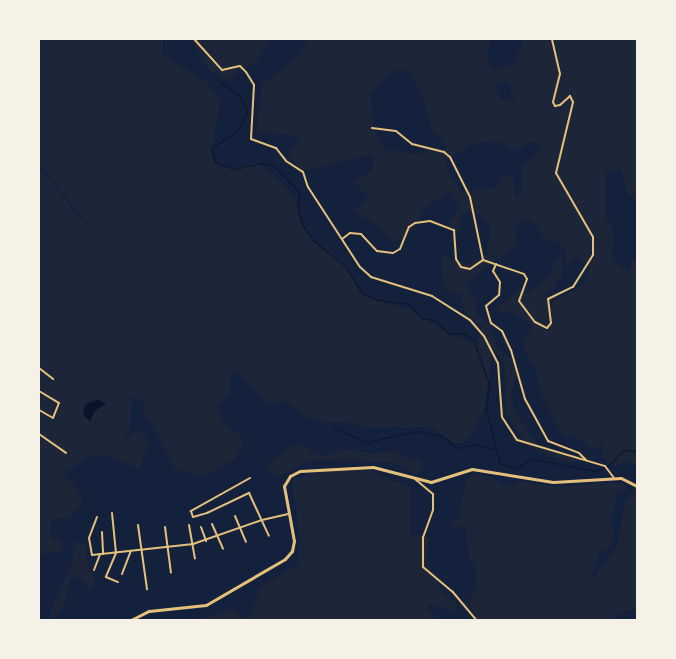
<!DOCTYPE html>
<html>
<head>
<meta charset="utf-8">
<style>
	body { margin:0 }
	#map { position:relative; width:676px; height:659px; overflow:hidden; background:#14213d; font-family:"Exo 2",sans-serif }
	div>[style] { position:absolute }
	.green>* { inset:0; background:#1d2539 }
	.water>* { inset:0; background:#0b132b }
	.stream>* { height:1px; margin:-0.5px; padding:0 0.5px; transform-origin:0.5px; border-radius:0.5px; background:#0b132b }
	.minor>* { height:2px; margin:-1px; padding:0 1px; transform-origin:1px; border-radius:1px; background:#e5c07b }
	.primary>* { height:3px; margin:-1.5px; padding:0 1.5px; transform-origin:1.5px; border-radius:1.5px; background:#e5c07b }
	span { translate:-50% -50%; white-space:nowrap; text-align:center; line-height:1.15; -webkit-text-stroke:4.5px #f6f1e7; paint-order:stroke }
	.frame { position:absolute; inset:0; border:40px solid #f6f1e7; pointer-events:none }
</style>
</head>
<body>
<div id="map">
	<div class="green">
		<div style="clip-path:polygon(evenodd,39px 39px,163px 39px,163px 55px,207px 82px,220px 100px,211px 157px,221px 167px,236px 168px,255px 163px,279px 179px,294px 198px,303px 227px,311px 238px,344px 264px,360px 291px,376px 300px,409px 309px,450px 334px,478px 344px,481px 327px,464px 310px,461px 295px,448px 291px,443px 285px,441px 255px,466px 264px,486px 256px,491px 229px,487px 220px,478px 214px,461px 213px,459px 233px,448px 224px,459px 208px,450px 191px,427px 205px,408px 237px,393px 242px,378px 226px,357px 213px,355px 208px,366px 201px,368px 194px,360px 189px,355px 181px,371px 171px,374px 163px,372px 154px,302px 171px,288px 154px,300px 136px,256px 132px,262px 84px,298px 57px,309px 39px,490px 39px,487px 57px,492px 68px,499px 69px,515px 63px,523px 39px,637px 39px,637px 201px,628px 194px,620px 169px,605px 172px,605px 215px,613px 232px,612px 256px,622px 268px,630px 271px,632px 261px,637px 260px,637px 465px,626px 462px,614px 466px,603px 457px,604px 447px,601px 445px,592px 449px,577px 438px,566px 436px,559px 430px,541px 393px,535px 366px,526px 354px,523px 339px,532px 327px,514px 313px,494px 311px,518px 290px,528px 292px,550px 275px,555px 261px,562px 255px,562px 279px,555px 281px,556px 288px,549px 291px,546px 299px,550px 306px,554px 300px,583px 285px,588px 276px,589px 267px,574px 258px,570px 260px,571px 267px,566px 265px,566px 250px,556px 241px,547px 241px,532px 222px,522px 219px,514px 228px,517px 245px,465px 283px,476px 299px,476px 314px,490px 326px,497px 348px,514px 361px,517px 374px,511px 394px,513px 408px,532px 438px,539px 444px,563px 453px,598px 458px,568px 463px,529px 448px,506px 413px,504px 361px,493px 349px,485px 406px,472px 436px,463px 443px,456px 444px,431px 427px,365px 428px,346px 422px,325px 423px,307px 418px,285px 401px,268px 404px,236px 370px,232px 374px,229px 395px,217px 405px,222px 420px,240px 435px,243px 445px,234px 460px,203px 476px,176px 470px,154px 426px,144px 414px,143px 400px,133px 397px,132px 392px,130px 427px,125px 439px,138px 429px,149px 441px,139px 469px,109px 455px,88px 455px,69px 471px,59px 470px,79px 491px,82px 496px,80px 506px,68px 520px,56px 518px,51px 521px,50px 536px,65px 545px,61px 552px,39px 554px,39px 169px,48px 176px,76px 214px,88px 224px,39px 163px,39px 39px,399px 69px,408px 72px,421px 93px,432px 130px,447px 147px,439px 152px,432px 149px,419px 154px,385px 150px,378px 139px,373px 125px,370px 94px,390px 72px,399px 69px,39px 39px,500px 81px,509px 83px,515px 102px,501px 99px,497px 93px,496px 86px,500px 81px,39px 39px,500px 141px,511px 150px,518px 150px,530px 142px,540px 144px,538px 153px,522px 168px,522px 194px,515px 197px,513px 174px,503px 176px,496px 187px,462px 192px,445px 168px,448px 159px,471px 144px,500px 141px)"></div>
		<div style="clip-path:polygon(192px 39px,270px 39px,257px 61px,226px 80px,209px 70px)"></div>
		<div style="clip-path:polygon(303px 445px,315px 454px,326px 456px,343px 449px,365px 453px,394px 451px,413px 461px,421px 458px,421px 467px,419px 474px,413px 474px,405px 467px,394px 463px,317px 460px,306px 462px,283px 475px,271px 474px,265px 465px,292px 446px)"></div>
		<div style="clip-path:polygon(336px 470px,371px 470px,393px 482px,405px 482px,410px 488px,410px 534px,429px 537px,426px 561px,443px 592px,455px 602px,458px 614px,431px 603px,427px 608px,436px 620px,194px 620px,232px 610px,246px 620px,252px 615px,259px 588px,298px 564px,300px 541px,292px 481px,313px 473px)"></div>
		<div style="clip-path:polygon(472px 474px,494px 477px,500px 484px,513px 487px,521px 481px,554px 487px,612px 482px,625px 485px,628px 490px,617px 492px,614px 513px,610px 517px,614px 532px,612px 540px,607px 550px,600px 552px,591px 575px,594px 578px,618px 545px,624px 504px,634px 489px,637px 490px,637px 610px,619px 613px,612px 620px,477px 620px,469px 602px,476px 586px,477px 570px,470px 560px,466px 528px,452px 525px,454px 520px,461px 519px,458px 513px,467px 479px)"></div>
		<div style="clip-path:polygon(73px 543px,85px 544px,89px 567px,96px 581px,93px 588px,88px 588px,78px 577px,70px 578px,64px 605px,53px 620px,51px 610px,72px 563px)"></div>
	</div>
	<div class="water">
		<div style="clip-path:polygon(99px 399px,106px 404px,96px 410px,90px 421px,83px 415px,85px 405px)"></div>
	</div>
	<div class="stream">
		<div style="left:219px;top:81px;width:27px;rotate:36deg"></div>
		<div style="left:241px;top:97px;width:16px;rotate:68deg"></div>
		<div style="left:247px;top:112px;width:20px;rotate:117deg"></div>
		<div style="left:238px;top:130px;width:32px;rotate:146deg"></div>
		<div style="left:211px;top:148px;width:16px;rotate:72deg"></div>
		<div style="left:216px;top:163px;width:20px;rotate:18deg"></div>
		<div style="left:235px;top:169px;width:28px;rotate:-13deg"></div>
		<div style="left:262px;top:163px;width:12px;rotate:14deg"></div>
		<div style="left:274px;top:166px;width:36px;rotate:46deg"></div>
		<div style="left:299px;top:192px;width:19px;rotate:93deg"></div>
		<div style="left:298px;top:211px;width:16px;rotate:72deg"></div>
		<div style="left:303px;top:226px;width:19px;rotate:54deg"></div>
		<div style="left:314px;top:241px;width:38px;rotate:39deg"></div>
		<div style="left:344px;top:265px;width:35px;rotate:57deg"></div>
		<div style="left:363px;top:294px;width:16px;rotate:22deg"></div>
		<div style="left:378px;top:300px;width:31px;rotate:7deg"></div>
		<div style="left:409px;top:304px;width:18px;rotate:49deg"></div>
		<div style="left:421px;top:318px;width:14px;rotate:8deg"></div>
		<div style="left:435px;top:320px;width:20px;rotate:45deg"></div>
		<div style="left:449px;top:334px;width:14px;rotate:-4deg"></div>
		<div style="left:463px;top:333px;width:12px;rotate:31deg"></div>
		<div style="left:473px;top:339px;width:48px;rotate:70.4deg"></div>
		<div style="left:489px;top:384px;width:24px;rotate:97deg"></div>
		<div style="left:486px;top:408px;width:58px;rotate:76deg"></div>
		<div style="left:500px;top:464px;width:16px;rotate:15deg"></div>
		<div style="left:515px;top:468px;width:20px;rotate:-27deg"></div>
		<div style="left:533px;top:459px;width:63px;rotate:11deg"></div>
		<div style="left:595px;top:471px;width:15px;rotate:-23deg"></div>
		<div style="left:609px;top:465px;width:21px;rotate:-47deg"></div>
		<div style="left:623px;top:450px;width:14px;rotate:4deg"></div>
		<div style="left:333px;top:428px;width:38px;rotate:22deg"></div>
		<div style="left:368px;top:442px;width:50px;rotate:-12.7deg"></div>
		<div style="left:417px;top:431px;width:25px;rotate:11deg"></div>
		<div style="left:442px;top:436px;width:19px;rotate:39deg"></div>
		<div style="left:457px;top:448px;width:17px;rotate:-13deg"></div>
		<div style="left:474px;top:444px;width:20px;rotate:15deg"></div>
	</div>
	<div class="minor">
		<div style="left:194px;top:39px;width:42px;rotate:47.9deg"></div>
		<div style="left:222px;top:70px;width:18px;rotate:-13deg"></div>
		<div style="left:240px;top:66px;width:8px;rotate:45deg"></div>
		<div style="left:246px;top:72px;width:15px;rotate:58deg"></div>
		<div style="left:254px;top:85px;width:54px;rotate:93.2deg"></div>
		<div style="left:251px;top:139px;width:27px;rotate:20deg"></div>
		<div style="left:276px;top:148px;width:16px;rotate:52deg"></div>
		<div style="left:286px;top:161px;width:20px;rotate:33deg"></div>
		<div style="left:303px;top:172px;width:16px;rotate:72deg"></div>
		<div style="left:308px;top:187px;width:95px;rotate:57deg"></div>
		<div style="left:360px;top:267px;width:15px;rotate:42deg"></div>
		<div style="left:371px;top:277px;width:64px;rotate:17.3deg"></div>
		<div style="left:432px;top:296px;width:45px;rotate:32.3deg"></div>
		<div style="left:470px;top:320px;width:21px;rotate:49deg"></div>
		<div style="left:484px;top:336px;width:30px;rotate:63deg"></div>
		<div style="left:498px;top:363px;width:54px;rotate:85.8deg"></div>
		<div style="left:502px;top:417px;width:27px;rotate:57deg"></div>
		<div style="left:517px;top:440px;width:92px;rotate:16.5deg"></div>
		<div style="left:605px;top:466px;width:15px;rotate:53deg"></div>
		<div style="left:372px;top:128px;width:24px;rotate:7deg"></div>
		<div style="left:396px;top:131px;width:21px;rotate:39deg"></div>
		<div style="left:412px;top:144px;width:33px;rotate:14deg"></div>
		<div style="left:444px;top:152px;width:8px;rotate:40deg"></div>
		<div style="left:450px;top:157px;width:45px;rotate:63.4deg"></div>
		<div style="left:470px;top:197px;width:64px;rotate:78.3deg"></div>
		<div style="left:342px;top:239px;width:10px;rotate:-37deg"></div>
		<div style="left:350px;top:233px;width:11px;rotate:5deg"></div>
		<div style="left:361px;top:234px;width:23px;rotate:47deg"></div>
		<div style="left:377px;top:251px;width:16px;rotate:7deg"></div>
		<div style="left:393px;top:253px;width:8px;rotate:-30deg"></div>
		<div style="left:400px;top:249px;width:24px;rotate:-68deg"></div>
		<div style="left:409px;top:227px;width:7px;rotate:-34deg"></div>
		<div style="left:415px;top:223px;width:15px;rotate:-8deg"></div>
		<div style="left:430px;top:221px;width:26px;rotate:21deg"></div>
		<div style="left:454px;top:230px;width:29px;rotate:86deg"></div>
		<div style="left:456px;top:259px;width:9px;rotate:58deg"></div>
		<div style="left:461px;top:267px;width:9px;rotate:13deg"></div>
		<div style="left:470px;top:269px;width:16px;rotate:-35deg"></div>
		<div style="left:483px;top:260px;width:43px;rotate:18.9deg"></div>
		<div style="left:524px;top:274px;width:6px;rotate:59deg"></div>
		<div style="left:527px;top:279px;width:23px;rotate:110deg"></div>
		<div style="left:519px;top:301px;width:26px;rotate:53deg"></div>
		<div style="left:535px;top:322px;width:13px;rotate:27deg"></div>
		<div style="left:547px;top:328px;width:6px;rotate:-51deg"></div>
		<div style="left:551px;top:323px;width:24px;rotate:-97deg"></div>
		<div style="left:548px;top:299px;width:28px;rotate:-26deg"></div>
		<div style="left:573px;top:287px;width:38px;rotate:-58deg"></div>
		<div style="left:593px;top:255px;width:18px;rotate:-90deg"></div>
		<div style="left:593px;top:237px;width:74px;rotate:-120deg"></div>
		<div style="left:556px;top:173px;width:73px;rotate:-76.5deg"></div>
		<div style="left:573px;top:102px;width:7px;rotate:-117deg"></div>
		<div style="left:570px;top:96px;width:13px;rotate:138deg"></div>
		<div style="left:560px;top:105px;width:5px;rotate:169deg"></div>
		<div style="left:555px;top:106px;width:4px;rotate:-117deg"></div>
		<div style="left:553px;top:102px;width:29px;rotate:-76deg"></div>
		<div style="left:560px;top:74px;width:36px;rotate:-103deg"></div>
		<div style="left:496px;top:264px;width:8px;rotate:113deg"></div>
		<div style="left:493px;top:271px;width:13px;rotate:58deg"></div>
		<div style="left:500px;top:282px;width:13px;rotate:94deg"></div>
		<div style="left:499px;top:295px;width:17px;rotate:140deg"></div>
		<div style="left:486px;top:306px;width:18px;rotate:74deg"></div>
		<div style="left:491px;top:323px;width:14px;rotate:36deg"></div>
		<div style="left:502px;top:331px;width:21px;rotate:65deg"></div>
		<div style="left:511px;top:350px;width:51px;rotate:74.1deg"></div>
		<div style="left:525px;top:399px;width:48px;rotate:61.3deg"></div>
		<div style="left:548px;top:441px;width:33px;rotate:21deg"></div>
		<div style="left:579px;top:453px;width:10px;rotate:45deg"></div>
		<div style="left:39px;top:368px;width:18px;rotate:38deg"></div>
		<div style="left:39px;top:391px;width:23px;rotate:31deg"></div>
		<div style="left:59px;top:403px;width:16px;rotate:112deg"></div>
		<div style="left:53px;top:418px;width:16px;rotate:-150deg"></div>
		<div style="left:39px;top:434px;width:33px;rotate:35deg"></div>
		<div style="left:250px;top:478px;width:68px;rotate:150.8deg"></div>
		<div style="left:191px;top:511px;width:6px;rotate:72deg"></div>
		<div style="left:193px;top:517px;width:15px;rotate:-16deg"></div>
		<div style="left:207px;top:513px;width:47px;rotate:-25.5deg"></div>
		<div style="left:249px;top:493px;width:47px;rotate:65.1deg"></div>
		<div style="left:415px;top:479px;width:23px;rotate:40deg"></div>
		<div style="left:433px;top:494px;width:16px;rotate:90deg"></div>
		<div style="left:433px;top:510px;width:29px;rotate:110deg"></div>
		<div style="left:423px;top:537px;width:30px;rotate:90deg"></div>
		<div style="left:423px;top:567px;width:38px;rotate:40deg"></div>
		<div style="left:452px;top:591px;width:38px;rotate:50deg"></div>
		<div style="left:112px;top:513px;width:40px;rotate:84.3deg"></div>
		<div style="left:116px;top:553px;width:26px;rotate:113deg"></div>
		<div style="left:106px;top:577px;width:13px;rotate:23deg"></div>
		<div style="left:235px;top:516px;width:28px;rotate:67deg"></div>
		<div style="left:97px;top:517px;width:22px;rotate:111deg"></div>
		<div style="left:89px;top:538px;width:17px;rotate:80deg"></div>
		<div style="left:92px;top:555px;width:102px;rotate:-6.2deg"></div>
		<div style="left:193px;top:544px;width:73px;rotate:-19.2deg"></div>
		<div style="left:262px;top:520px;width:27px;rotate:-13deg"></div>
		<div style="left:212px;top:524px;width:27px;rotate:66deg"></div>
		<div style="left:138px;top:525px;width:65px;rotate:82deg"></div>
		<div style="left:189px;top:525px;width:34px;rotate:80deg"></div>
		<div style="left:165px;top:527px;width:46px;rotate:82.6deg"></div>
		<div style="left:201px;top:527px;width:15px;rotate:70deg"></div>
		<div style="left:102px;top:532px;width:22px;rotate:87deg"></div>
		<div style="left:94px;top:570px;width:17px;rotate:-69deg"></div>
		<div style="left:122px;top:574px;width:25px;rotate:-69deg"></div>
	</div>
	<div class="primary">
		<div style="left:131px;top:620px;width:20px;rotate:-27deg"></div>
		<div style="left:149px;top:611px;width:57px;rotate:-6deg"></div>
		<div style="left:206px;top:605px;width:91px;rotate:-30.2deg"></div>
		<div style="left:285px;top:559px;width:11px;rotate:-49deg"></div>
		<div style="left:292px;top:551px;width:10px;rotate:-79deg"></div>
		<div style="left:294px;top:541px;width:56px;rotate:-100.3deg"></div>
		<div style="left:284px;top:486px;width:12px;rotate:-59deg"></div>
		<div style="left:290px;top:476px;width:11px;rotate:-27deg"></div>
		<div style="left:300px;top:471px;width:73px;rotate:-3.1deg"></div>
		<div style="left:373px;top:467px;width:60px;rotate:14.5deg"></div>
		<div style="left:431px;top:482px;width:43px;rotate:-17.6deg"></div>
		<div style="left:472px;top:469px;width:82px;rotate:9.1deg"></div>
		<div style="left:553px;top:482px;width:68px;rotate:-3.4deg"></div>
		<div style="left:621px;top:478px;width:18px;rotate:27deg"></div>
	</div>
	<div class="frame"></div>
</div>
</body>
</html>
